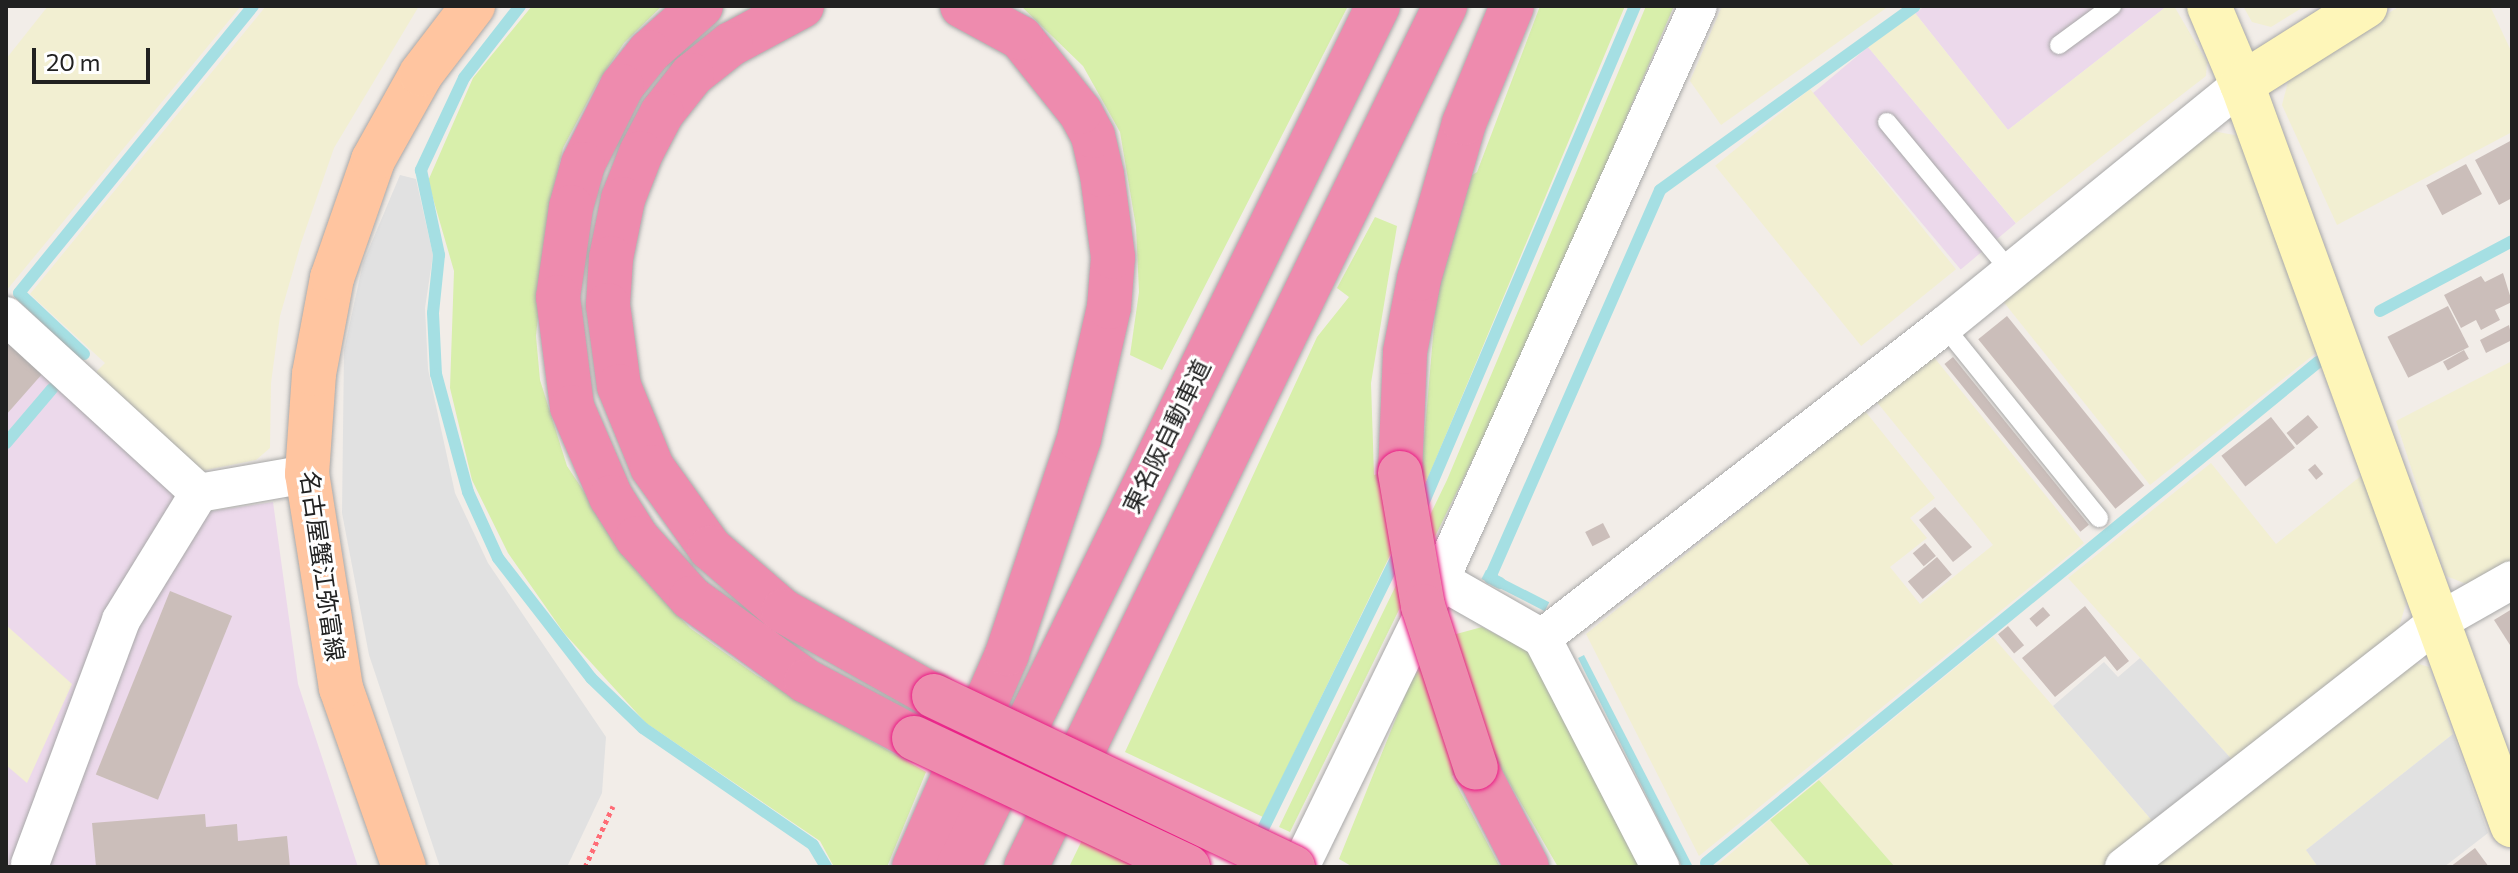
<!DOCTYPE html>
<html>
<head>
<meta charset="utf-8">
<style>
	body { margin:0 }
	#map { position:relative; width:2518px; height:873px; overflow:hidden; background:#f2ede8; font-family:Commissioner,"Noto Sans JP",sans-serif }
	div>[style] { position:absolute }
	.industrial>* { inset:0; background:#ecd9eb; transform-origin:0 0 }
	.farmland>* { inset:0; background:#f2efd2; transform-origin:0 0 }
	.grass>* { inset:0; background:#d8efab }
	.parking>* { inset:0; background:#e1e1e1 }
	.water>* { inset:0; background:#a5dfe3; transform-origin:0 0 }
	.stream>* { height:12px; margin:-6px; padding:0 6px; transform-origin:6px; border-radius:6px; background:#a5dfe3 }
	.building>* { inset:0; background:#cbbeba; transform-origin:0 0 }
	.path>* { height:5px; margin-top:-2.5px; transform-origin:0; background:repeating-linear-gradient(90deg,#ff6c76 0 4px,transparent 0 8px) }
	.roads { filter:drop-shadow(0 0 2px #a8a8a8) drop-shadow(0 0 2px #a8a8a8) }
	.lane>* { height:18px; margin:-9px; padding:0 9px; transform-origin:9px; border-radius:9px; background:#fff }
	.street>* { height:38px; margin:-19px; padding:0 19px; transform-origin:19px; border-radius:19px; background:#fff }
	.secondary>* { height:44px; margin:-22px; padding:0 22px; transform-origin:22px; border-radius:22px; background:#fef6b9 }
	.primary>* { height:44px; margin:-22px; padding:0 22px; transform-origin:22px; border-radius:22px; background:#ffc5a0 }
	.highway>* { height:44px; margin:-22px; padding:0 22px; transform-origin:22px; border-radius:22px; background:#ee8bae }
	.bridges { filter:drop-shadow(0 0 2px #e91c85) drop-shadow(0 0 2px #e91c85) }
	.highway-bridge>* { height:44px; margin:-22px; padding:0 22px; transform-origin:22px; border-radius:22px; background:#ee8bae }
	span { translate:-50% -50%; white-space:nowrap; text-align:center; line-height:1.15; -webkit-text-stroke:6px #fff; paint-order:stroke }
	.street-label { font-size:24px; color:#212121 }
	.frame { position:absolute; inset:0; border:8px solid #212121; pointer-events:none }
	.scale { position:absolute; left:32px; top:48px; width:118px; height:36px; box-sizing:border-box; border:4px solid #212121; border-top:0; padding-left:10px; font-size:24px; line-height:28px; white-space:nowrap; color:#212121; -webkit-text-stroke:6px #fff; paint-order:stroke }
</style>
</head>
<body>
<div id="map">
	<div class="industrial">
		<div style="clip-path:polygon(1925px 6px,2167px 6px,2008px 130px,1915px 13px)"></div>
		<div style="left:1868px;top:47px;width:230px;height:72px;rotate:50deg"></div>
		<div style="clip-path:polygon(6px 338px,181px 499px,212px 511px,273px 502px,298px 684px,358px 867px,6px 867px)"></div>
	</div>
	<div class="farmland">
		<div style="clip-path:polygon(48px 6px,241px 6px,6px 291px,6px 59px)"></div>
		<div style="clip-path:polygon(266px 6px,419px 6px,334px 148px,301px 243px,280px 316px,271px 383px,270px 448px,256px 460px,201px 471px,96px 372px,105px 363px,30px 294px)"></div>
		<div style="clip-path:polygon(1722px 6px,1889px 6px,1721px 125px,1690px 81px)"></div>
		<div style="clip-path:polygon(2167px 6px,2174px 6px,2207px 62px,2206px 76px,2016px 223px,1868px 47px,1915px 13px,2008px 130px)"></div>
		<div style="clip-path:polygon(2243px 6px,2305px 6px,2271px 27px,2252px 22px)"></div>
		<div style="clip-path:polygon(2400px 6px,2490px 6px,2512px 53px,2512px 132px,2337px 225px,2282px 105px,2290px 74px)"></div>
		<div style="left:1810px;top:89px;width:232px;height:122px;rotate:51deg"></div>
		<div style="clip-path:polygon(2212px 131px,2240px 136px,2317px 352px,2150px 485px,2002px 300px)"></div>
		<div style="clip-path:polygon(1933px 356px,2084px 543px,1699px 856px,1586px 634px,1865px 411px,1935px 498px,1910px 518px,1927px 538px,1890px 567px,1920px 604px,1993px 545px,1876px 401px)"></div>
		<div style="clip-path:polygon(2512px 361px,2512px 566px,2477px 588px,2446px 576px,2396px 421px)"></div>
		<div style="clip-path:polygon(2211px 463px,2276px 544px,2362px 475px,2407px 600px,2397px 634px,2235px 763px,2068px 578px)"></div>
		<div style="clip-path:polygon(6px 625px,72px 684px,27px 783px,6px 765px)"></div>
		<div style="clip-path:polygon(1993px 637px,2155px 824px,2101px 867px,1895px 867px,1819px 780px)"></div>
		<div style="clip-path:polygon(2409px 661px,2429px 667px,2453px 734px,2306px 850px,2318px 867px,2150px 867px)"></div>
		<div style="clip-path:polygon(1770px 820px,1811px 867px,1715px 867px)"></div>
	</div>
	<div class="grass">
		<div style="clip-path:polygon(532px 6px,662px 6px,624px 43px,598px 82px,563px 148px,549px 208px,536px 336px,540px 380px,567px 466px,638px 573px,690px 628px,756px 675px,926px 772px,887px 867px,834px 867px,820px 841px,646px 723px,564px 633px,508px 553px,472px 480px,450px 388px,454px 271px,428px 181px,473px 78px)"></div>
		<div style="clip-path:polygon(1021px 6px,1348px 6px,1162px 370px,1130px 355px,1139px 292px,1136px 227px,1120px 132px,1083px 66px)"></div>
		<div style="clip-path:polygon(1540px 6px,1625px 6px,1430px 473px,1263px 817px,1125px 752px,1317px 337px,1349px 297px,1337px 288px,1375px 217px,1397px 226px,1371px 383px,1374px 475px,1422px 463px,1439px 268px,1463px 181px,1477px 172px)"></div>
		<div style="clip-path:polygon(1646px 6px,1674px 6px,1525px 353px,1290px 832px,1279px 827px,1447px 480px)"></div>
		<div style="clip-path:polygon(1482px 627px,1528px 651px,1640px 867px,1558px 867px,1492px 753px,1452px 776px,1500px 867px,1353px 867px,1339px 859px,1409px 686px,1431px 648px,1449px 636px)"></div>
		<div style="clip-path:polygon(1819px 780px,1895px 867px,1811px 867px,1770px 820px)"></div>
		<div style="clip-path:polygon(1086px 832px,1157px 867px,1069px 867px)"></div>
	</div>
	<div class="parking">
		<div style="clip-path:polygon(400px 175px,416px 179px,433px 255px,425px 308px,428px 369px,455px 493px,488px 563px,606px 737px,602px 793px,567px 867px,440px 867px,369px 655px,342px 513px,344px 350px,363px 263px)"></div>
		<div style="clip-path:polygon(2140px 658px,2235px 763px,2155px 824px,2053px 706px,2104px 662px,2118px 677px)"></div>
		<div style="clip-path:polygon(2453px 734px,2488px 833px,2444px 867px,2318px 867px,2306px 850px)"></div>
	</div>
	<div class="water">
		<div style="left:1486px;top:570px;width:71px;height:10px;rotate:27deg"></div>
		<div style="clip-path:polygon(1584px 655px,1693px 867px,1682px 867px,1578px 658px)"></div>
	</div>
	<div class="stream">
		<div style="left:520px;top:6px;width:91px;rotate:127.9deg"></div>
		<div style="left:464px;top:78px;width:102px;rotate:115.1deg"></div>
		<div style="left:421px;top:170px;width:87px;rotate:78deg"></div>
		<div style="left:439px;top:255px;width:58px;rotate:95.9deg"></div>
		<div style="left:433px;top:313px;width:61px;rotate:87.2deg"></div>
		<div style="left:436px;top:374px;width:122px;rotate:74.8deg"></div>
		<div style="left:468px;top:492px;width:72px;rotate:65.6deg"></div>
		<div style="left:498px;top:558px;width:152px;rotate:52.2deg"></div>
		<div style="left:591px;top:678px;width:72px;rotate:43.9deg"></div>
		<div style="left:643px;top:728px;width:206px;rotate:34.5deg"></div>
		<div style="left:813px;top:845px;width:26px;rotate:59deg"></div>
		<div style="left:2380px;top:311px;width:149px;rotate:-27.9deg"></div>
		<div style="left:84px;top:354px;width:89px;rotate:-136.8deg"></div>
		<div style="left:19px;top:293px;width:370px;rotate:-50.8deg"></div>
		<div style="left:6px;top:443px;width:71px;rotate:-49.6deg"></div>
		<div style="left:1420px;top:511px;width:549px;rotate:-66.94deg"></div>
		<div style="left:1500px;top:583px;width:11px;rotate:-153deg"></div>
		<div style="left:1490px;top:578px;width:5px;rotate:-68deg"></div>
		<div style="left:1492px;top:573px;width:418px;rotate:-66.3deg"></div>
		<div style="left:1660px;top:190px;width:314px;rotate:-35.8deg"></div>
		<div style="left:1257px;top:841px;width:322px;rotate:-63.8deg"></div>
		<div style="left:1706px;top:863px;width:791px;rotate:-39.3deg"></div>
	</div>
	<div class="building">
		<div style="clip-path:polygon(2512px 140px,2512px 198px,2499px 205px,2475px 160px)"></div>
		<div style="left:2466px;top:164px;width:34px;height:45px;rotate:62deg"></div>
		<div style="clip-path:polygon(2503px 273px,2512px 302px,2495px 310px,2500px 320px,2481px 330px,2476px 320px,2461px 328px,2444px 295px,2481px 276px,2485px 282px)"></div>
		<div style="left:2448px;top:306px;width:46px;height:68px;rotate:63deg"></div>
		<div style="left:2007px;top:316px;width:218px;height:37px;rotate:51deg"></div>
		<div style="clip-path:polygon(2509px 325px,2512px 340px,2486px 353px,2480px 340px)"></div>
		<div style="clip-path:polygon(6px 340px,43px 373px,6px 415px)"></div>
		<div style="left:2464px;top:350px;width:10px;height:24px;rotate:61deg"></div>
		<div style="left:1953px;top:357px;width:216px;height:11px;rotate:51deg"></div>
		<div style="left:2308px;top:415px;width:16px;height:28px;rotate:50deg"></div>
		<div style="left:2271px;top:417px;width:39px;height:63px;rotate:52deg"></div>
		<div style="left:2315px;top:464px;width:13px;height:9px;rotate:51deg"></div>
		<div style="clip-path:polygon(1935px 507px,1972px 547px,1953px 562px,1919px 520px)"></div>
		<div style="left:1603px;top:523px;width:16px;height:20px;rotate:63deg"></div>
		<div style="left:1925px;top:543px;width:17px;height:16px;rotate:50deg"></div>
		<div style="left:1937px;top:557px;width:23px;height:38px;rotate:50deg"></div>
		<div style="left:170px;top:591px;width:67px;height:198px;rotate:22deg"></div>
		<div style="clip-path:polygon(2085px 606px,2129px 661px,2117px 671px,2105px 656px,2055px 697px,2022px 658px)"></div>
		<div style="left:2043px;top:607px;width:11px;height:18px;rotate:49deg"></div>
		<div style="clip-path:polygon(2512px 609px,2512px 644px,2510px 645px,2494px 620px)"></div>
		<div style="left:2008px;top:626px;width:25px;height:13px;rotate:50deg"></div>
		<div style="clip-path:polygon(205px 814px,206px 827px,237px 824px,238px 841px,287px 836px,290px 867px,96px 867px,92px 823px)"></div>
		<div style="clip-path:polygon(2475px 848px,2489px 867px,2450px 867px)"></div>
	</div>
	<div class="path">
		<div style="left:585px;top:867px;width:67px;rotate:-65.3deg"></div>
	</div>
	<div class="roads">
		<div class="lane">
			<div style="left:2059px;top:45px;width:66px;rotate:-36.3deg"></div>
			<div style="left:1887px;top:122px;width:195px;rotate:50.4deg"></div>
			<div style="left:1944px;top:326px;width:247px;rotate:51.1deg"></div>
		</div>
		<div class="street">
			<div style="left:6px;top:316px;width:262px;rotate:42.5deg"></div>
			<div style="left:199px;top:493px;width:110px;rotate:-10deg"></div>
			<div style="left:1440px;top:580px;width:117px;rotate:29.6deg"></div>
			<div style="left:1542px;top:638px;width:509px;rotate:-37.82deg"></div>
			<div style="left:1944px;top:326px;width:384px;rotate:-39.1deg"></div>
			<div style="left:1542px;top:638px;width:258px;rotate:62.7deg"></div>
			<div style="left:30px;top:864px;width:260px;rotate:-69.5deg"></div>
			<div style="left:121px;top:620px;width:149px;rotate:-58.4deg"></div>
			<div style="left:1300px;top:867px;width:319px;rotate:-64deg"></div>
			<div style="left:1440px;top:580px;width:629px;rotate:-65.8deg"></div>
			<div style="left:2124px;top:867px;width:396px;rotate:-38deg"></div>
			<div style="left:2436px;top:623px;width:87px;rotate:-29.5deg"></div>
		</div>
		<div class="secondary">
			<div style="left:2209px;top:6px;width:85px;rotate:67.1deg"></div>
			<div style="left:2242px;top:84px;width:789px;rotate:69.98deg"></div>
			<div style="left:2242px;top:84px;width:146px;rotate:-32.2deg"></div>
		</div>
		<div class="primary">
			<div style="left:404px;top:867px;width:190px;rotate:-109.4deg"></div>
			<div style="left:341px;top:688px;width:217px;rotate:-99deg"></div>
			<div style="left:307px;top:474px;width:100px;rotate:-86deg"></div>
			<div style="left:314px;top:374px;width:98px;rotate:-79.4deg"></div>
			<div style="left:332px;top:278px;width:125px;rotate:-70.8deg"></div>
			<div style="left:373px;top:160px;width:98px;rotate:-60.8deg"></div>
			<div style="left:421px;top:74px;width:86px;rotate:-52.6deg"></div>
		</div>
		<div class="highway">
			<div style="left:701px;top:6px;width:69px;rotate:138.5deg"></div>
			<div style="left:649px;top:52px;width:43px;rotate:128.5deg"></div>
			<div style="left:622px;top:86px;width:87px;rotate:116.6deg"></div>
			<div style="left:583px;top:164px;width:45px;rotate:105.6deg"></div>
			<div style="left:571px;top:207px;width:91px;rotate:98.2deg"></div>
			<div style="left:558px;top:297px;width:111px;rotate:82.7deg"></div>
			<div style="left:572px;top:407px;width:98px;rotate:66.6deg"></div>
			<div style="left:611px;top:497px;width:49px;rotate:57.6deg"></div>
			<div style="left:637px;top:538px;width:81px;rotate:48deg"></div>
			<div style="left:691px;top:598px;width:142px;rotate:35.8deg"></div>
			<div style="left:806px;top:681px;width:122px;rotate:27.8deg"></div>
			<div style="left:802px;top:6px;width:81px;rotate:151.8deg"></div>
			<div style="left:731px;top:44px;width:50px;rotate:141.5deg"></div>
			<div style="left:692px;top:75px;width:48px;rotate:128.3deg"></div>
			<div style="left:662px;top:113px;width:45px;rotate:117.7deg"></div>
			<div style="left:641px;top:153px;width:49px;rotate:111.4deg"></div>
			<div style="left:623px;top:199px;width:60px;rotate:101.5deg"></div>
			<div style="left:611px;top:258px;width:47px;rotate:93.7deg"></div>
			<div style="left:608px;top:305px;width:82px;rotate:82.3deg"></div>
			<div style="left:619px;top:386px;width:87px;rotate:67.8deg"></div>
			<div style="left:652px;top:467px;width:100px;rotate:54.4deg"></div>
			<div style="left:710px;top:548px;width:96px;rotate:40.8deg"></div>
			<div style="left:783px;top:611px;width:173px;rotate:29.4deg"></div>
			<div style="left:1400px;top:473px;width:121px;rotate:-87.6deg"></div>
			<div style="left:1405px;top:352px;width:74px;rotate:-79.1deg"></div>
			<div style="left:1419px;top:279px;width:162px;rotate:-73.9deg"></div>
			<div style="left:1464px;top:123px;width:126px;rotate:-67.7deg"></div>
			<div style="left:1476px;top:768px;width:111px;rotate:62.7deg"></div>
			<div style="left:914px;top:867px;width:232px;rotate:-66.4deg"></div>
			<div style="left:1007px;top:654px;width:227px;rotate:-71.5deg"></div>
			<div style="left:1079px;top:439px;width:135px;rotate:-77.2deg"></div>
			<div style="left:1109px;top:307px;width:50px;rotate:-85.4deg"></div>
			<div style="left:1113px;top:257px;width:83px;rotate:-97.6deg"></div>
			<div style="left:1102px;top:175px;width:40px;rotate:-103deg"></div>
			<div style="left:1093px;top:136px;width:27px;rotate:-118deg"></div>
			<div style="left:1080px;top:112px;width:95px;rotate:-128.6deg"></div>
			<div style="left:1021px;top:38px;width:67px;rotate:-151.5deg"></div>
			<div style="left:958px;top:867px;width:958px;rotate:-64deg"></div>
			<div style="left:1026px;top:867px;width:958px;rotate:-64.05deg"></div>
		</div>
	</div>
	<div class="bridges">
		<div class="highway-bridge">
			<div style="left:1400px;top:473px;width:135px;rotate:80.2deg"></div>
			<div style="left:1423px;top:606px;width:170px;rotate:71.9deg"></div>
			<div style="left:934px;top:696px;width:398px;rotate:25.5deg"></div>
			<div style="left:914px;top:738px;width:303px;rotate:25.2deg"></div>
		</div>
	</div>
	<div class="street-label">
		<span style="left:1166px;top:436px;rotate:-64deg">東名阪自動車道</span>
		<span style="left:323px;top:566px;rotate:82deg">名古屋蟹江弥富線</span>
	</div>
	<div class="frame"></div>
	<div class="scale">20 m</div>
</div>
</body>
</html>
